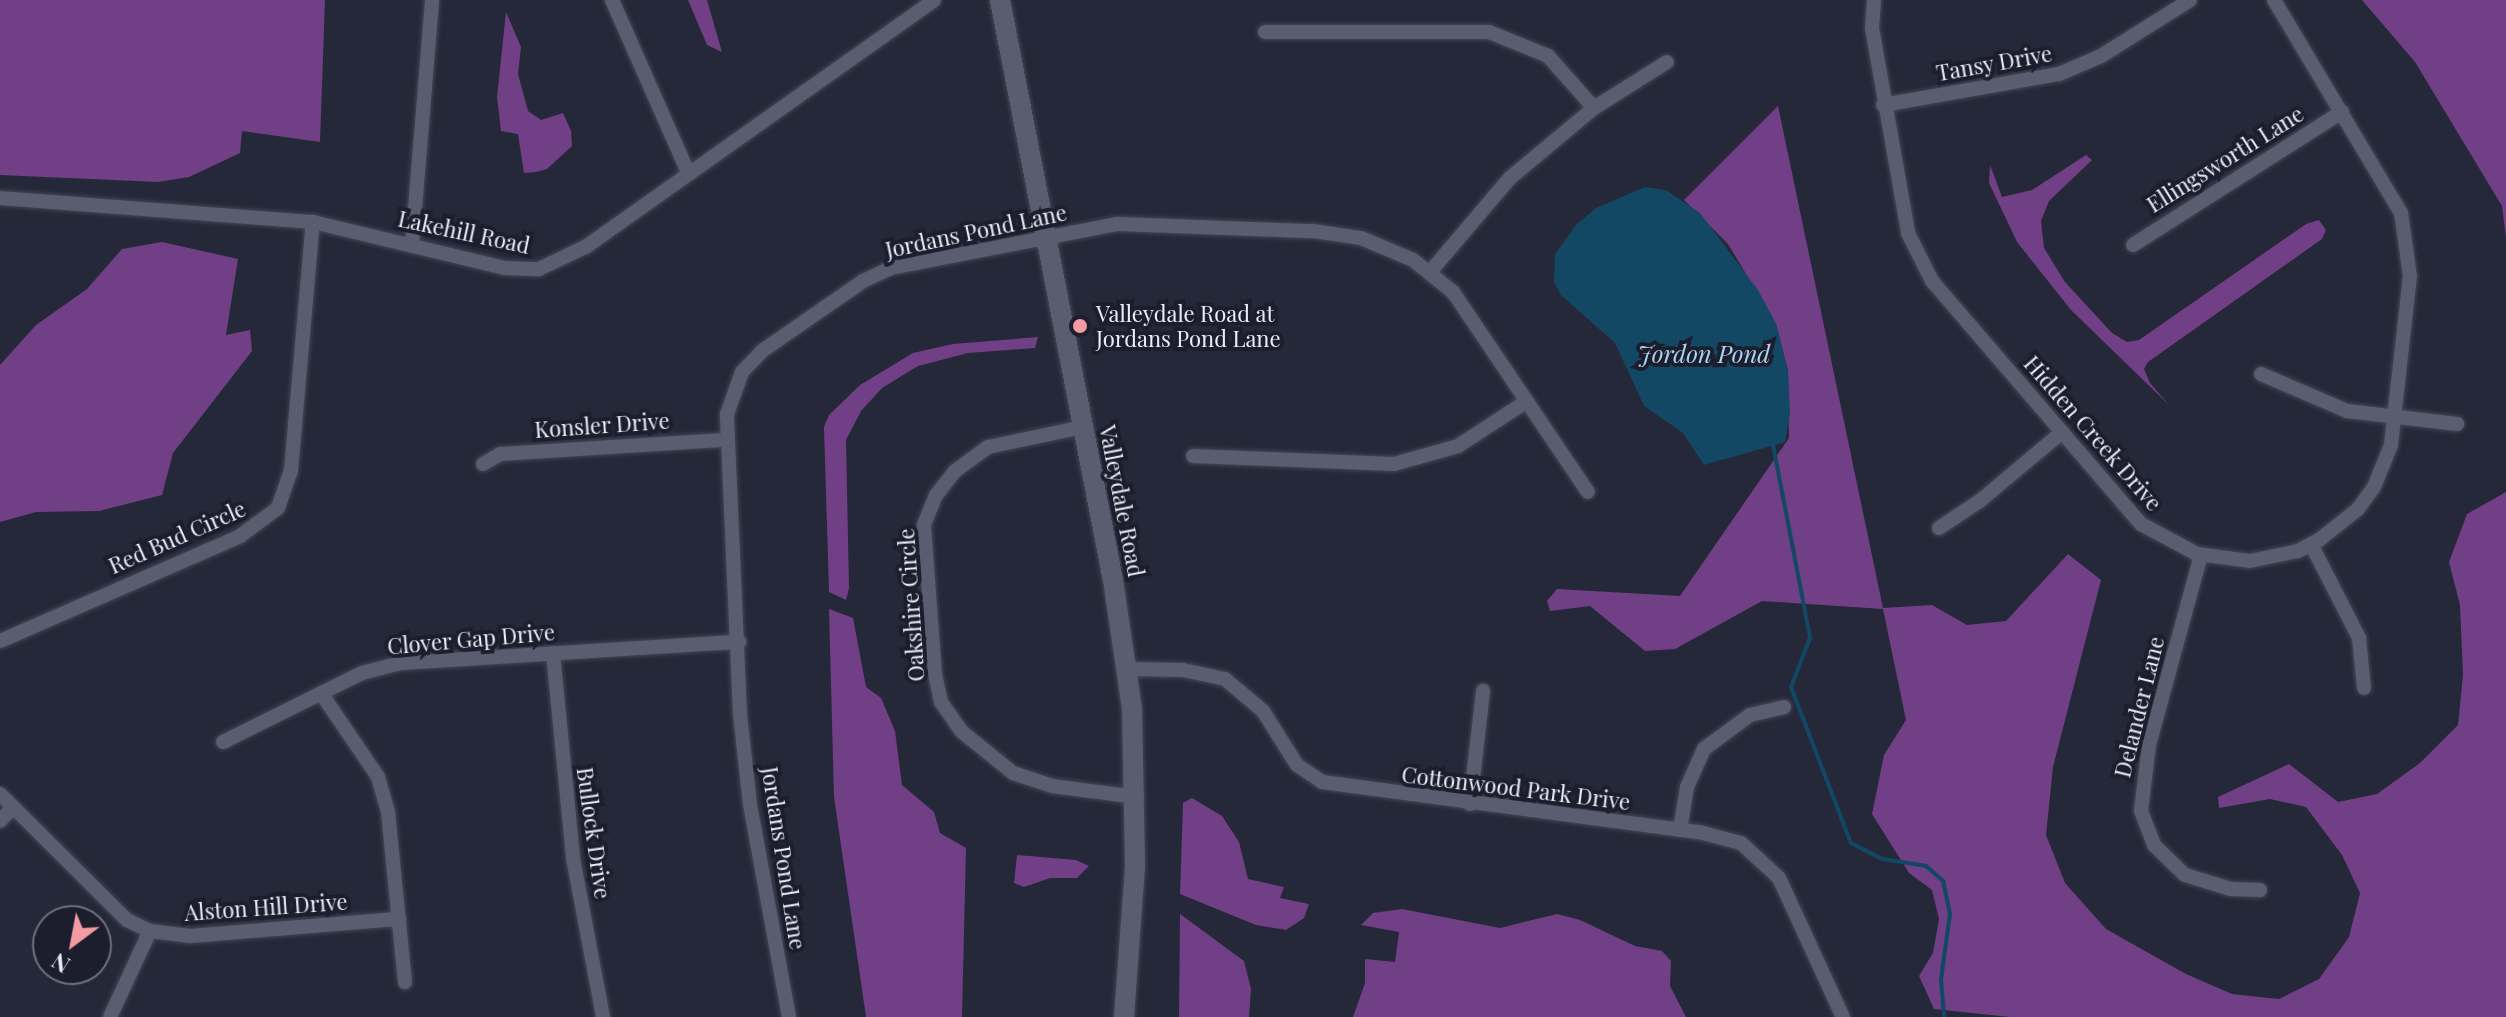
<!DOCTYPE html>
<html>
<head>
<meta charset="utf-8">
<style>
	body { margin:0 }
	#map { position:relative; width:2506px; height:1017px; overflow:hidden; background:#252838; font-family:"Playfair Display",serif }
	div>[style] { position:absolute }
	.forest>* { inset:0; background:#713f85 }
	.water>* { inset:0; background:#124864 }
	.stream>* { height:4px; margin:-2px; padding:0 2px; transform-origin:2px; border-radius:2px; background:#124864 }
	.roads { filter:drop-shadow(0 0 2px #434553) drop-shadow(0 0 2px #434553) }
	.street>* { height:14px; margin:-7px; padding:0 7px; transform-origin:7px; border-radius:7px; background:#5a5d70 }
	.secondary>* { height:20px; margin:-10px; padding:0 10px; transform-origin:10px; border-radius:10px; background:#5a5d70 }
	.dots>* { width:22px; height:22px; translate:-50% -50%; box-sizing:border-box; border:4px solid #1c1e2e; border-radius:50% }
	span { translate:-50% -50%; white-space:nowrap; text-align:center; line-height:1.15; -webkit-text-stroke:8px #1c1e2e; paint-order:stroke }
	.street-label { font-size:22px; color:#eaecf7 }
	.poi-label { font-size:22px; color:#eaecf7 }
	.left { translate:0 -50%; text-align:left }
	.water-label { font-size:24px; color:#abd6f3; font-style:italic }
	.north { position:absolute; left:32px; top:905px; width:80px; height:80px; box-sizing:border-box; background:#1c1e2e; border:2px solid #6e707e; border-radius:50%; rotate:212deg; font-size:22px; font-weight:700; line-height:32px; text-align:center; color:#eaecf7 }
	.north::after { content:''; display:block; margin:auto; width:28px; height:36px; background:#f49aa2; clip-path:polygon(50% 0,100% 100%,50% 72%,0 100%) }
</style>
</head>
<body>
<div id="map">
	<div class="forest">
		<div style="clip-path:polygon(0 0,325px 0,320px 142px,242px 131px,240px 153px,189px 177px,158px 182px,0 175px)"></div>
		<div style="clip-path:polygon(688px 0,707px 0,722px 52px,707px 45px)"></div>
		<div style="clip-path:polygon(2362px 0,2506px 0,2506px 238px,2502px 206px,2415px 62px)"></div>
		<div style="clip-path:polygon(506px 12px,521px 47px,518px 74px,528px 111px,541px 120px,563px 113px,571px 131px,572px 146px,547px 169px,536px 172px,524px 173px,518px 134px,501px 131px,497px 97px)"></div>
		<div style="clip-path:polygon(1778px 106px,1883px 608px,1932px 605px,1967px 625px,2006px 621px,2068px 554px,2101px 580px,2053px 767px,2046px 835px,2065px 883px,2106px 929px,2186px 974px,2232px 994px,2279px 999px,2319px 979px,2349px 937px,2360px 893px,2342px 855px,2306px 807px,2270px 799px,2219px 808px,2218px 797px,2289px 764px,2338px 802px,2377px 794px,2420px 763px,2458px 725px,2463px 675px,2460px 605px,2449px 562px,2467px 514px,2506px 492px,2506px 1017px,2010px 1017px,1934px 1009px,1919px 976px,1933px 953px,1939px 919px,1932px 890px,1909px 873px,1872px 814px,1884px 755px,1906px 720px,1883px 609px,1762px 601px,1675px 649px,1645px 651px,1590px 606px,1550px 611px,1547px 601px,1557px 589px,1680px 596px,1789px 438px,1788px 371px,1776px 324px,1728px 244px,1684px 200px)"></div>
		<div style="clip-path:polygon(2086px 155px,2092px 160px,2049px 201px,2041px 221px,2044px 248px,2065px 282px,2112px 333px,2127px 342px,2139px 340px,2306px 224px,2319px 220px,2326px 230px,2322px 239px,2148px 362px,2144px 369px,2150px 383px,2169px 405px,2071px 310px,2017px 242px,1989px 183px,1990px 165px,2002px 197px,2032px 190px)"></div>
		<div style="clip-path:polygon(162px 242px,238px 259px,226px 335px,250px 330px,252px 351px,173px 453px,162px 495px,99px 511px,36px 512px,0 522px,0 365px,36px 325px,87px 289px,122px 249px)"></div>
		<div style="clip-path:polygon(1038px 337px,1035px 348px,968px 353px,918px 366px,882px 388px,861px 411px,846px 440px,849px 588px,846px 600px,829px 592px,824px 427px,829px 415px,860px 385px,913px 353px,953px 344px)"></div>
		<div style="clip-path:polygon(829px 609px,853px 618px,866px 687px,881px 698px,895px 731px,902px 785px,934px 812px,940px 833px,966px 848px,962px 1017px,866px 1017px,834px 797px)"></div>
		<div style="clip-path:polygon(1192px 798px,1222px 816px,1239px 842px,1248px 879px,1284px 887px,1280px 898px,1309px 904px,1304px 918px,1286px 930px,1256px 925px,1180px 894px,1183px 803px)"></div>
		<div style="clip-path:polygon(1017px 855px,1076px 860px,1089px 866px,1077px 878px,1050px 878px,1024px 887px,1014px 883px)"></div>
		<div style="clip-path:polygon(1402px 909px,1500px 928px,1557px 914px,1580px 920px,1635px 946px,1662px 951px,1671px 961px,1670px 986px,1686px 1017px,1353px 1017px,1365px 983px,1365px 959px,1395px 962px,1399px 932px,1361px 925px,1373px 913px)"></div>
		<div style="clip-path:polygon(1180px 914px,1244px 961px,1251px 989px,1249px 1017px,1179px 1017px)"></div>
	</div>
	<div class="water">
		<div style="clip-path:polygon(1645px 187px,1666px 190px,1700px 213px,1758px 290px,1776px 324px,1788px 371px,1790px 414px,1785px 442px,1704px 465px,1683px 433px,1644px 406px,1615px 343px,1561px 295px,1554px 282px,1555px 254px,1576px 225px,1596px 208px)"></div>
	</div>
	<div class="stream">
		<div style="left:1773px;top:445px;width:197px;rotate:79.1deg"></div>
		<div style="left:1810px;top:638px;width:53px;rotate:111.2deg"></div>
		<div style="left:1791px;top:687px;width:167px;rotate:69deg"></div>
		<div style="left:1851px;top:843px;width:36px;rotate:27deg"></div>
		<div style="left:1883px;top:859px;width:44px;rotate:9.2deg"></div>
		<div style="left:1926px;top:866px;width:23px;rotate:41deg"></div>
		<div style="left:1943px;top:881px;width:34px;rotate:78deg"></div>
		<div style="left:1950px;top:914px;width:67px;rotate:97.8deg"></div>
		<div style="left:1941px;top:980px;width:37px;rotate:85deg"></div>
	</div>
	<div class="roads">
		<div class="street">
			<div style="left:612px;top:0;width:188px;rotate:66.2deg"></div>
			<div style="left:1874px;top:0;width:28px;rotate:94deg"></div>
			<div style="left:1872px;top:28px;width:208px;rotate:80deg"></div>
			<div style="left:1908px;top:233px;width:54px;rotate:63.4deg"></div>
			<div style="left:1932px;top:281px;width:321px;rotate:49.3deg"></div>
			<div style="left:2141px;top:524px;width:64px;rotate:28.2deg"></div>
			<div style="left:2197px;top:554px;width:53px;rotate:7.5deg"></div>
			<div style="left:2250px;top:561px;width:49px;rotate:-11.8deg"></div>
			<div style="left:2298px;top:551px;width:24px;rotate:-28deg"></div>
			<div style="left:2319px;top:540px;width:50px;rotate:-38.5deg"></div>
			<div style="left:2358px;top:509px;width:27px;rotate:-54deg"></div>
			<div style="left:2374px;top:487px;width:45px;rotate:-68deg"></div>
			<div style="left:2391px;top:445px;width:170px;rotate:-83.6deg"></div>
			<div style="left:2410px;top:276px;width:64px;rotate:-98.1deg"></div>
			<div style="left:2401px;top:213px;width:248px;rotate:-120.8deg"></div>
			<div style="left:1265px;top:32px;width:224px"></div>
			<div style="left:1489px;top:32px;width:64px;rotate:22.1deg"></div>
			<div style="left:1548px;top:56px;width:69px;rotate:48.5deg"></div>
			<div style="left:1883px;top:105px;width:179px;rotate:-10deg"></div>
			<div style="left:2059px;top:74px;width:46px;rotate:-23.2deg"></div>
			<div style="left:2101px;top:56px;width:105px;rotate:-32.2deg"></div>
			<div style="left:0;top:198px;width:314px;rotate:4.4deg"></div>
			<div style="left:313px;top:222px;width:196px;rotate:13.5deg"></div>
			<div style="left:504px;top:268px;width:35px;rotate:2deg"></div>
			<div style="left:539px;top:269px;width:53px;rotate:-25.6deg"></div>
			<div style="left:587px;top:246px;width:425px;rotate:-35.3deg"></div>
			<div style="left:412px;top:245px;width:246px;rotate:-85.3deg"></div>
			<div style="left:2133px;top:245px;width:248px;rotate:-32.5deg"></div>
			<div style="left:1431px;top:271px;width:122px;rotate:-49.7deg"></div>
			<div style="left:1510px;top:178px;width:109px;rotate:-39.8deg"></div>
			<div style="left:1594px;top:108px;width:86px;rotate:-32.2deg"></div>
			<div style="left:2261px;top:374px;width:94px;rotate:23.3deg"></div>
			<div style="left:2347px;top:411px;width:111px;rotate:6.7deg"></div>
			<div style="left:1083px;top:427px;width:97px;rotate:168.1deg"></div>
			<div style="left:988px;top:447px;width:41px;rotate:144deg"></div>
			<div style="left:955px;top:471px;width:31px;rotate:128deg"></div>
			<div style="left:936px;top:495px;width:32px;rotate:112deg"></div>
			<div style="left:924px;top:525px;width:149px;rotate:85.8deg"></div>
			<div style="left:935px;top:674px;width:29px;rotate:78deg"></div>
			<div style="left:941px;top:702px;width:35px;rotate:55deg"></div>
			<div style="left:961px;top:731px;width:67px;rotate:38.9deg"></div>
			<div style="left:1013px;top:773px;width:41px;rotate:18.4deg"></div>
			<div style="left:1052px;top:786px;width:86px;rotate:7.4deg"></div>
			<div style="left:1193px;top:456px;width:201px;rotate:2.3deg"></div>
			<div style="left:1394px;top:464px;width:66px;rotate:-15.7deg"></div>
			<div style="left:1458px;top:446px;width:82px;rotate:-33.1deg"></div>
			<div style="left:483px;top:464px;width:20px;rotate:-30deg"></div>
			<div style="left:500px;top:454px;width:225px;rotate:-3.6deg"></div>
			<div style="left:1939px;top:528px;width:50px;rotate:-33.7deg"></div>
			<div style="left:1981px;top:500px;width:106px;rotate:-40deg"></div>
			<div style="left:2311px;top:544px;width:106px;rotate:62.9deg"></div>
			<div style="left:2359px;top:638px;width:50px;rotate:84.3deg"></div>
			<div style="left:2201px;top:555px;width:197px;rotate:105.3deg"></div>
			<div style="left:2149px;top:745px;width:66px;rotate:96.9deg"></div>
			<div style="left:2141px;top:811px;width:36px;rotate:69deg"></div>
			<div style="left:2154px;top:845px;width:43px;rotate:44.1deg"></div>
			<div style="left:2185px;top:875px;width:48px;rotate:16.9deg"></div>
			<div style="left:2231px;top:889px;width:29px;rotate:2deg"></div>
			<div style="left:0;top:641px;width:262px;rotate:-23.6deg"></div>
			<div style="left:240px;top:536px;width:47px;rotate:-36.4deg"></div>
			<div style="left:278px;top:508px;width:39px;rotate:-71deg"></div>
			<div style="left:291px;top:471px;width:250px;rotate:-85deg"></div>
			<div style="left:553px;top:653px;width:206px;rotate:84.4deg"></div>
			<div style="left:573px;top:858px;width:162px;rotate:79.3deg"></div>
			<div style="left:1127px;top:669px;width:56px;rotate:1deg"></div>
			<div style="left:1183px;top:670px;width:43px;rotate:12.1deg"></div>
			<div style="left:1225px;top:679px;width:50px;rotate:40.1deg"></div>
			<div style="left:1263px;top:711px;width:64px;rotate:57.8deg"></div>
			<div style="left:1297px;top:765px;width:30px;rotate:34deg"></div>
			<div style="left:1322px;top:782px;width:384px;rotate:7.6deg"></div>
			<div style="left:1703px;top:833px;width:39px;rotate:15deg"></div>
			<div style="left:1741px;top:843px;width:52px;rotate:42.6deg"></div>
			<div style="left:1779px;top:878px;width:153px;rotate:65.3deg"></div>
			<div style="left:321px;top:693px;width:102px;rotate:55.8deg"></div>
			<div style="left:378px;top:777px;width:36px;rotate:74deg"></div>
			<div style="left:388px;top:812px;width:171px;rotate:84.3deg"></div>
			<div style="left:223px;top:742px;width:155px;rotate:-26.4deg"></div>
			<div style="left:362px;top:673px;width:40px;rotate:-14.4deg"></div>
			<div style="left:401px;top:663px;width:339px;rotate:-3.6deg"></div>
			<div style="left:0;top:794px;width:179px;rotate:44.8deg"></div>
			<div style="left:127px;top:920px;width:25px;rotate:26deg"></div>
			<div style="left:150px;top:931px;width:41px;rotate:7deg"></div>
			<div style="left:191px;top:936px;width:209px;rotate:-4.7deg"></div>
			<div style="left:1470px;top:804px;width:114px;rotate:-83.4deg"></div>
			<div style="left:0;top:821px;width:19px;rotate:-47deg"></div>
			<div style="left:1680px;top:830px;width:44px;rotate:-80.8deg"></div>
			<div style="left:1687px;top:787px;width:42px;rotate:-65.9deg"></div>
			<div style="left:1704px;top:749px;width:57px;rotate:-36.5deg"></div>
			<div style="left:1750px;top:715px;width:35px;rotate:-13deg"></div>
			<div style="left:110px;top:1017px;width:95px;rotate:-65.1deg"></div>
			<div style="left:789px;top:1017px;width:217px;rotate:-100.4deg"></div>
			<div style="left:750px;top:804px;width:90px;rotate:-96.4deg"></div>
			<div style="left:740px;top:715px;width:301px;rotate:-92.5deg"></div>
			<div style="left:727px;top:414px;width:45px;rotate:-70.3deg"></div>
			<div style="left:742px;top:372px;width:29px;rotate:-46deg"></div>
			<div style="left:762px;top:351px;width:123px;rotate:-34.7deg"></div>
			<div style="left:863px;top:281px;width:31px;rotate:-25deg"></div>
			<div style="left:891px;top:268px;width:231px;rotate:-11deg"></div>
			<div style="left:1118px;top:224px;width:195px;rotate:2.1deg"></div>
			<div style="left:1313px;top:231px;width:49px;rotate:8.3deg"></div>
			<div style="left:1361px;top:238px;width:56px;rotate:22.9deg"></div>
			<div style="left:1413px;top:260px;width:51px;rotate:38.7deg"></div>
			<div style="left:1453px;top:292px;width:241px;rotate:56deg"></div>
		</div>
		<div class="secondary">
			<div style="left:1000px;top:0;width:591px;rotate:78.98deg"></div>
			<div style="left:1113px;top:580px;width:129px;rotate:81.6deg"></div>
			<div style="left:1132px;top:708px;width:159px;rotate:88.9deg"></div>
			<div style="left:1135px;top:867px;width:150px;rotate:94.2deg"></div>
		</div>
	</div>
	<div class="dots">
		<div style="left:1080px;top:326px;background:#f49aa2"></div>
	</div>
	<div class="street-label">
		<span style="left:1994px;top:63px;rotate:-10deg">Tansy Drive</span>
		<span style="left:2225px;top:159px;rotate:-32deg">Ellingsworth Lane</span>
		<span style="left:976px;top:231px;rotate:-12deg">Jordans Pond Lane</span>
		<span style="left:464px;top:232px;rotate:12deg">Lakehill Road</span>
		<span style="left:602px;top:425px;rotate:-4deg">Konsler Drive</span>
		<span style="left:2093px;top:433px;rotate:49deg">Hidden Creek Drive</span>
		<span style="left:1122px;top:501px;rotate:79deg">Valleydale Road</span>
		<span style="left:177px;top:537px;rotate:-24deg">Red Bud Circle</span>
		<span style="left:911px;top:605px;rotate:-94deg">Oakshire Circle</span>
		<span style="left:471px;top:639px;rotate:-5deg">Clover Gap Drive</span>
		<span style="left:2139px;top:707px;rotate:-76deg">Delander Lane</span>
		<span style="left:1516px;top:788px;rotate:7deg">Cottonwood Park Drive</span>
		<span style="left:594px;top:833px;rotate:82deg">Bullock Drive</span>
		<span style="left:784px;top:858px;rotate:81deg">Jordans Pond Lane</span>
		<span style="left:266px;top:907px;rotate:-4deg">Alston Hill Drive</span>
	</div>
	<div class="poi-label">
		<span class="left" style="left:1096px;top:326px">Valleydale Road at<br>Jordans Pond Lane</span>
	</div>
	<div class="water-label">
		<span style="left:1704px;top:354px">Jordon Pond</span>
	</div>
	<div class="north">N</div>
</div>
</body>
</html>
